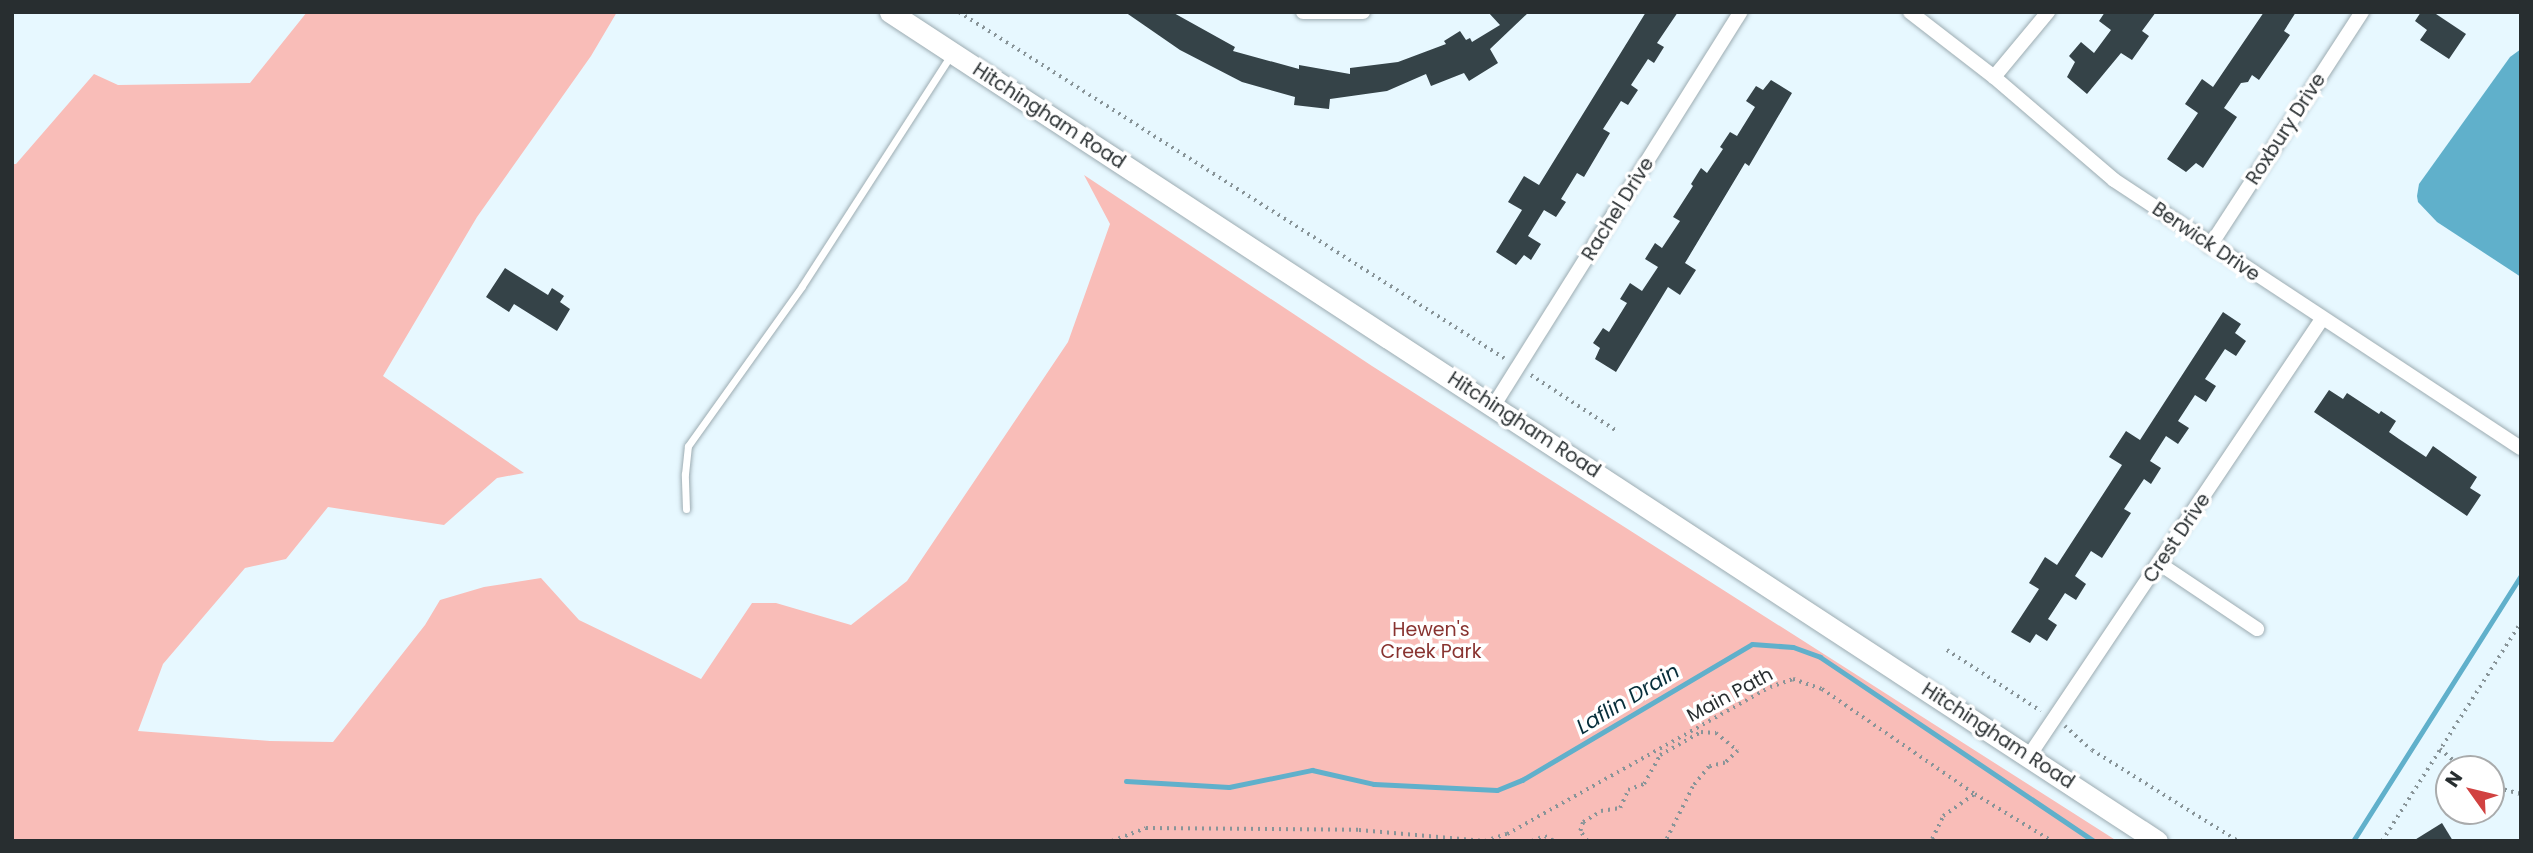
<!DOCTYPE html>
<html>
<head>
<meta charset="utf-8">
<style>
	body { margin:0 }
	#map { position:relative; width:2533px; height:853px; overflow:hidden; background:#e7f8ff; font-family:Poppins,sans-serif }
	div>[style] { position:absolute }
	.green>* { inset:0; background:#f9bdb8 }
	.water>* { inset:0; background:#60b0cb }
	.stream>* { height:5px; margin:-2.5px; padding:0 2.5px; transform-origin:2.5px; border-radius:2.5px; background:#60b0cb }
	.building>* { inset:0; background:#354348 }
	.path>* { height:3.5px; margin-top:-1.75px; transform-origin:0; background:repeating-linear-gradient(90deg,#889498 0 2px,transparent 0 7px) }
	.roads { filter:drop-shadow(0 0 2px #9dacb2) drop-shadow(0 0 2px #9dacb2) }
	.lane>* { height:7px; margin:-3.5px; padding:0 3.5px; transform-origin:3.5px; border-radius:3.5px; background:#fff }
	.street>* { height:14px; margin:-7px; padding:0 7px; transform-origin:7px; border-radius:7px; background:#fff }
	.secondary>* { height:21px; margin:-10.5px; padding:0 10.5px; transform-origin:10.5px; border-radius:10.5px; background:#fff }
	span { translate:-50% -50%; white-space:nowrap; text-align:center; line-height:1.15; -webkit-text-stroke:7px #fff; paint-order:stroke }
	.street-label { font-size:19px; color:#282e30 }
	.park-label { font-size:19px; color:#883330 }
	.water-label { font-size:21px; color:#072e3a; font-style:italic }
	.frame { position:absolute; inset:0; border:14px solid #282e30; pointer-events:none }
	.north { position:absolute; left:2435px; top:755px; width:70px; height:70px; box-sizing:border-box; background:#fff; border:2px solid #a9abac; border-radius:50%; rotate:304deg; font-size:19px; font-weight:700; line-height:28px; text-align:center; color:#282e30 }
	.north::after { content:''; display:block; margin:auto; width:24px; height:32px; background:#d14241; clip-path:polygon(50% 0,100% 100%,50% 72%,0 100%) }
</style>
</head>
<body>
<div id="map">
	<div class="green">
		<div style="clip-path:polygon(307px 12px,617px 12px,591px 56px,477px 217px,383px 376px,524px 473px,497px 478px,444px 525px,328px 507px,286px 559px,245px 568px,163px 664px,138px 731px,270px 741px,333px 742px,425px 625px,440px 600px,484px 587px,541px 578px,579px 620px,701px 679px,752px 603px,776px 603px,851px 625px,907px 581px,1068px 342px,1110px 224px,1084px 175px,1372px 366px,2117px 841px,12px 841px,12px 164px,16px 164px,94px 74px,118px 85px,250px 83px)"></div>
	</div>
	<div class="water">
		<div style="clip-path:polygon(2521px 49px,2521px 277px,2437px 222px,2418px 202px,2417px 196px,2419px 184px,2510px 57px)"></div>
	</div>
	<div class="stream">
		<div style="left:1126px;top:781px;width:103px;rotate:3.3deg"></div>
		<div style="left:1229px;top:787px;width:85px;rotate:-11.6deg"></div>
		<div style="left:1312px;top:770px;width:64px;rotate:12.7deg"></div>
		<div style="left:1374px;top:784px;width:123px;rotate:2.8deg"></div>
		<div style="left:1497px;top:790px;width:27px;rotate:-22deg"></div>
		<div style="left:1522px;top:780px;width:267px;rotate:-30.6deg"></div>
		<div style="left:1752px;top:644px;width:41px;rotate:4.2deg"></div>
		<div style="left:1793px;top:647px;width:29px;rotate:20deg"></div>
		<div style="left:1820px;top:657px;width:330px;rotate:33.9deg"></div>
		<div style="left:2353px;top:841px;width:315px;rotate:-57.7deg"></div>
	</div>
	<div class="building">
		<div style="clip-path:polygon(1125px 12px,1172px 12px,1235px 47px,1233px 51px,1299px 69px,1299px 65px,1350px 74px,1350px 68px,1398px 62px,1446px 44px,1444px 41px,1460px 31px,1466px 40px,1470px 38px,1472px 42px,1500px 25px,1488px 12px,1529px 12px,1490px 49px,1498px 63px,1469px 81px,1464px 73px,1431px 86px,1426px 74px,1387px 91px,1330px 99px,1329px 109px,1294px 105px,1295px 97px,1242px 82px,1180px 50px)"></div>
		<div style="clip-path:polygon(1646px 12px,1678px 12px,1657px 43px,1664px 47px,1654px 63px,1648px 59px,1631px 85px,1638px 90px,1628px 105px,1621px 101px,1603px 129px,1610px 133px,1584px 177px,1577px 173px,1561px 199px,1566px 202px,1556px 217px,1544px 210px,1528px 236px,1541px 244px,1531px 260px,1524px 255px,1516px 265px,1496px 252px,1522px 210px,1508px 202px,1524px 176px,1539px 185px)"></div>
		<div style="clip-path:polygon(2105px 12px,2156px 12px,2142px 31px,2149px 36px,2132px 60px,2121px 53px,2087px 94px,2067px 77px,2075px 62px,2069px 56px,2081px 42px,2094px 53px,2111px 30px,2099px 21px)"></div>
		<div style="clip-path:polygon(2264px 12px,2296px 12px,2284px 31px,2290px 35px,2259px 80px,2252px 75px,2248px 82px,2241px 83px,2224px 108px,2237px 117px,2203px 168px,2196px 163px,2186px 172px,2167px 159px,2198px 113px,2185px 104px,2202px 79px,2213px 87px)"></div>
		<div style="clip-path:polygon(2421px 12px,2433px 12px,2466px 34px,2449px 59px,2420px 40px,2427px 30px,2415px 21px)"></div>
		<div style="clip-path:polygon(1771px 80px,1792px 93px,1749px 166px,1745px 163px,1685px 263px,1696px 270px,1680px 295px,1668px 287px,1616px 372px,1595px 359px,1600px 348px,1593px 343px,1603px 328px,1609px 332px,1627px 303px,1620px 299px,1630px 283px,1642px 291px,1658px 267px,1645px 259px,1655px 243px,1662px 248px,1680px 221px,1673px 217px,1693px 186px,1691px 184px,1701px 168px,1707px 173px,1723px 149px,1720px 147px,1730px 132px,1737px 136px,1755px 107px,1746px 101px,1756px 86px,1763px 90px)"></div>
		<div style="clip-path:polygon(505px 268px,548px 295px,552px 288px,564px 296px,560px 302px,570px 309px,557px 331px,514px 304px,509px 312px,486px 297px)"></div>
		<div style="clip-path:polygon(2223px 312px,2241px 324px,2235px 333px,2246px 341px,2236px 356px,2225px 349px,2205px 379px,2216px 386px,2206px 402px,2195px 395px,2178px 421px,2189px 428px,2178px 444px,2166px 436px,2150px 461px,2161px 468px,2151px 484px,2144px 479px,2124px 509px,2131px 513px,2102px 558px,2091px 551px,2075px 576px,2086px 584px,2076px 600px,2065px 593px,2048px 619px,2057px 625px,2047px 641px,2036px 634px,2030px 643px,2011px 632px,2039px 589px,2029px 583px,2045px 557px,2057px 565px,2122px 465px,2109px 457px,2126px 431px,2140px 440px)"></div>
		<div style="clip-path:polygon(2329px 390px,2343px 399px,2347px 393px,2379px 414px,2381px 411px,2396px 421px,2389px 432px,2399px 439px,2426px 457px,2433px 446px,2477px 477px,2470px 488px,2481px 495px,2467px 516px,2314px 412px)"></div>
		<div style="clip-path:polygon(2442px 823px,2453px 841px,2413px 841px)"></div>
	</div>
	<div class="path">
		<div style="left:959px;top:12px;width:646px;rotate:32.41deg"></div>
		<div style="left:1531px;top:375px;width:103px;rotate:33.1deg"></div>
		<div style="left:1947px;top:650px;width:112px;rotate:33deg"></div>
		<div style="left:2065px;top:726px;width:36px;rotate:42deg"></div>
		<div style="left:2092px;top:750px;width:172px;rotate:31.9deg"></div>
		<div style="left:2440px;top:749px;width:31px;rotate:40deg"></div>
		<div style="left:2491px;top:786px;width:31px;rotate:15deg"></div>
		<div style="left:1932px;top:839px;width:25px;rotate:-64deg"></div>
		<div style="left:1943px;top:816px;width:39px;rotate:-35deg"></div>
		<div style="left:1112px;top:841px;width:36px;rotate:-21deg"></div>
		<div style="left:1146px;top:828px;width:213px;rotate:0.5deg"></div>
		<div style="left:1359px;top:830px;width:126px;rotate:5deg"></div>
		<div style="left:1485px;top:841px;width:23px;rotate:-18deg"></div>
		<div style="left:1507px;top:834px;width:301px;rotate:-29.2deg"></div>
		<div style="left:1770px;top:687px;width:24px;rotate:-19deg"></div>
		<div style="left:1793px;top:679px;width:31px;rotate:19deg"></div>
		<div style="left:1822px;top:689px;width:186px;rotate:34.5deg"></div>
		<div style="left:1975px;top:794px;width:90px;rotate:31.4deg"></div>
		<div style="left:1532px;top:841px;width:14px;rotate:-21deg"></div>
		<div style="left:1545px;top:836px;width:10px;rotate:29deg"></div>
		<div style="left:1587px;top:841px;width:12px;rotate:-125deg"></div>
		<div style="left:1580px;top:831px;width:9px;rotate:-72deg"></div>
		<div style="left:1583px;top:822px;width:21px;rotate:-31deg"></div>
		<div style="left:1601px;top:811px;width:19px;rotate:-9deg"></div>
		<div style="left:1620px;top:808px;width:20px;rotate:-66deg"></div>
		<div style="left:1628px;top:790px;width:17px;rotate:-21deg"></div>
		<div style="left:1644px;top:784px;width:33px;rotate:-61deg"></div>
		<div style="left:1660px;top:755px;width:47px;rotate:-29.3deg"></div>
		<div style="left:1701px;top:732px;width:15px;rotate:4deg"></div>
		<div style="left:1716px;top:733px;width:28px;rotate:39deg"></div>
		<div style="left:1738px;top:751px;width:18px;rotate:137deg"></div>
		<div style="left:1725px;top:763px;width:16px;rotate:166deg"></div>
		<div style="left:1709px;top:767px;width:26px;rotate:129deg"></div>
		<div style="left:1693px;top:787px;width:60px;rotate:116.6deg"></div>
		<div style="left:2382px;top:841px;width:259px;rotate:-57.6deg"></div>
	</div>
	<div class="roads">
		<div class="lane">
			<div style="left:686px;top:509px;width:35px;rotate:-92deg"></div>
			<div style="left:685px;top:474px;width:28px;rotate:-84deg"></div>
			<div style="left:688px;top:446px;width:196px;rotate:-54.5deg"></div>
			<div style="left:802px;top:286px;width:274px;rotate:-57.2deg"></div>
		</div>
		<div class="street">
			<div style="left:1303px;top:12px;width:60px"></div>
			<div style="left:1910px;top:12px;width:106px;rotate:37.7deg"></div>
			<div style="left:1994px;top:77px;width:158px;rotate:40.6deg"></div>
			<div style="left:2114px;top:180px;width:487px;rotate:33.4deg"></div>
			<div style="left:1994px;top:77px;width:85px;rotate:-50.3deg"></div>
			<div style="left:2210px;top:246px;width:279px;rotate:-57deg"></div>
			<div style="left:1494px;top:405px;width:464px;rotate:-57.9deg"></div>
			<div style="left:2160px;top:564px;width:117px;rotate:33.8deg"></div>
			<div style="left:2029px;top:756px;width:526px;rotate:-56.16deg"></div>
		</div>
		<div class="secondary">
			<div style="left:890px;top:12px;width:1514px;rotate:33.2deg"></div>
		</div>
	</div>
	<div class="street-label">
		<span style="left:1049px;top:116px;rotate:33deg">Hitchingham Road</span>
		<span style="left:2286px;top:129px;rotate:-57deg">Roxbury Drive</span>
		<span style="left:1618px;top:209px;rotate:-58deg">Rachel Drive</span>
		<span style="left:2206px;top:242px;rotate:34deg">Berwick Drive</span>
		<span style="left:1524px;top:425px;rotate:33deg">Hitchingham Road</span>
		<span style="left:2177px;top:538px;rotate:-56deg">Crest Drive</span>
		<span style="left:1730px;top:695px;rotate:-28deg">Main Path</span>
		<span style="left:1998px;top:736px;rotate:33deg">Hitchingham Road</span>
	</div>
	<div class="park-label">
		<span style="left:1431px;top:641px">Hewen's<br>Creek Park</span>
	</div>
	<div class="water-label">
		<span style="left:1628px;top:699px;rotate:-31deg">Laflin Drain</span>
	</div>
	<div class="frame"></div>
	<div class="north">N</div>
</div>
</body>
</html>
